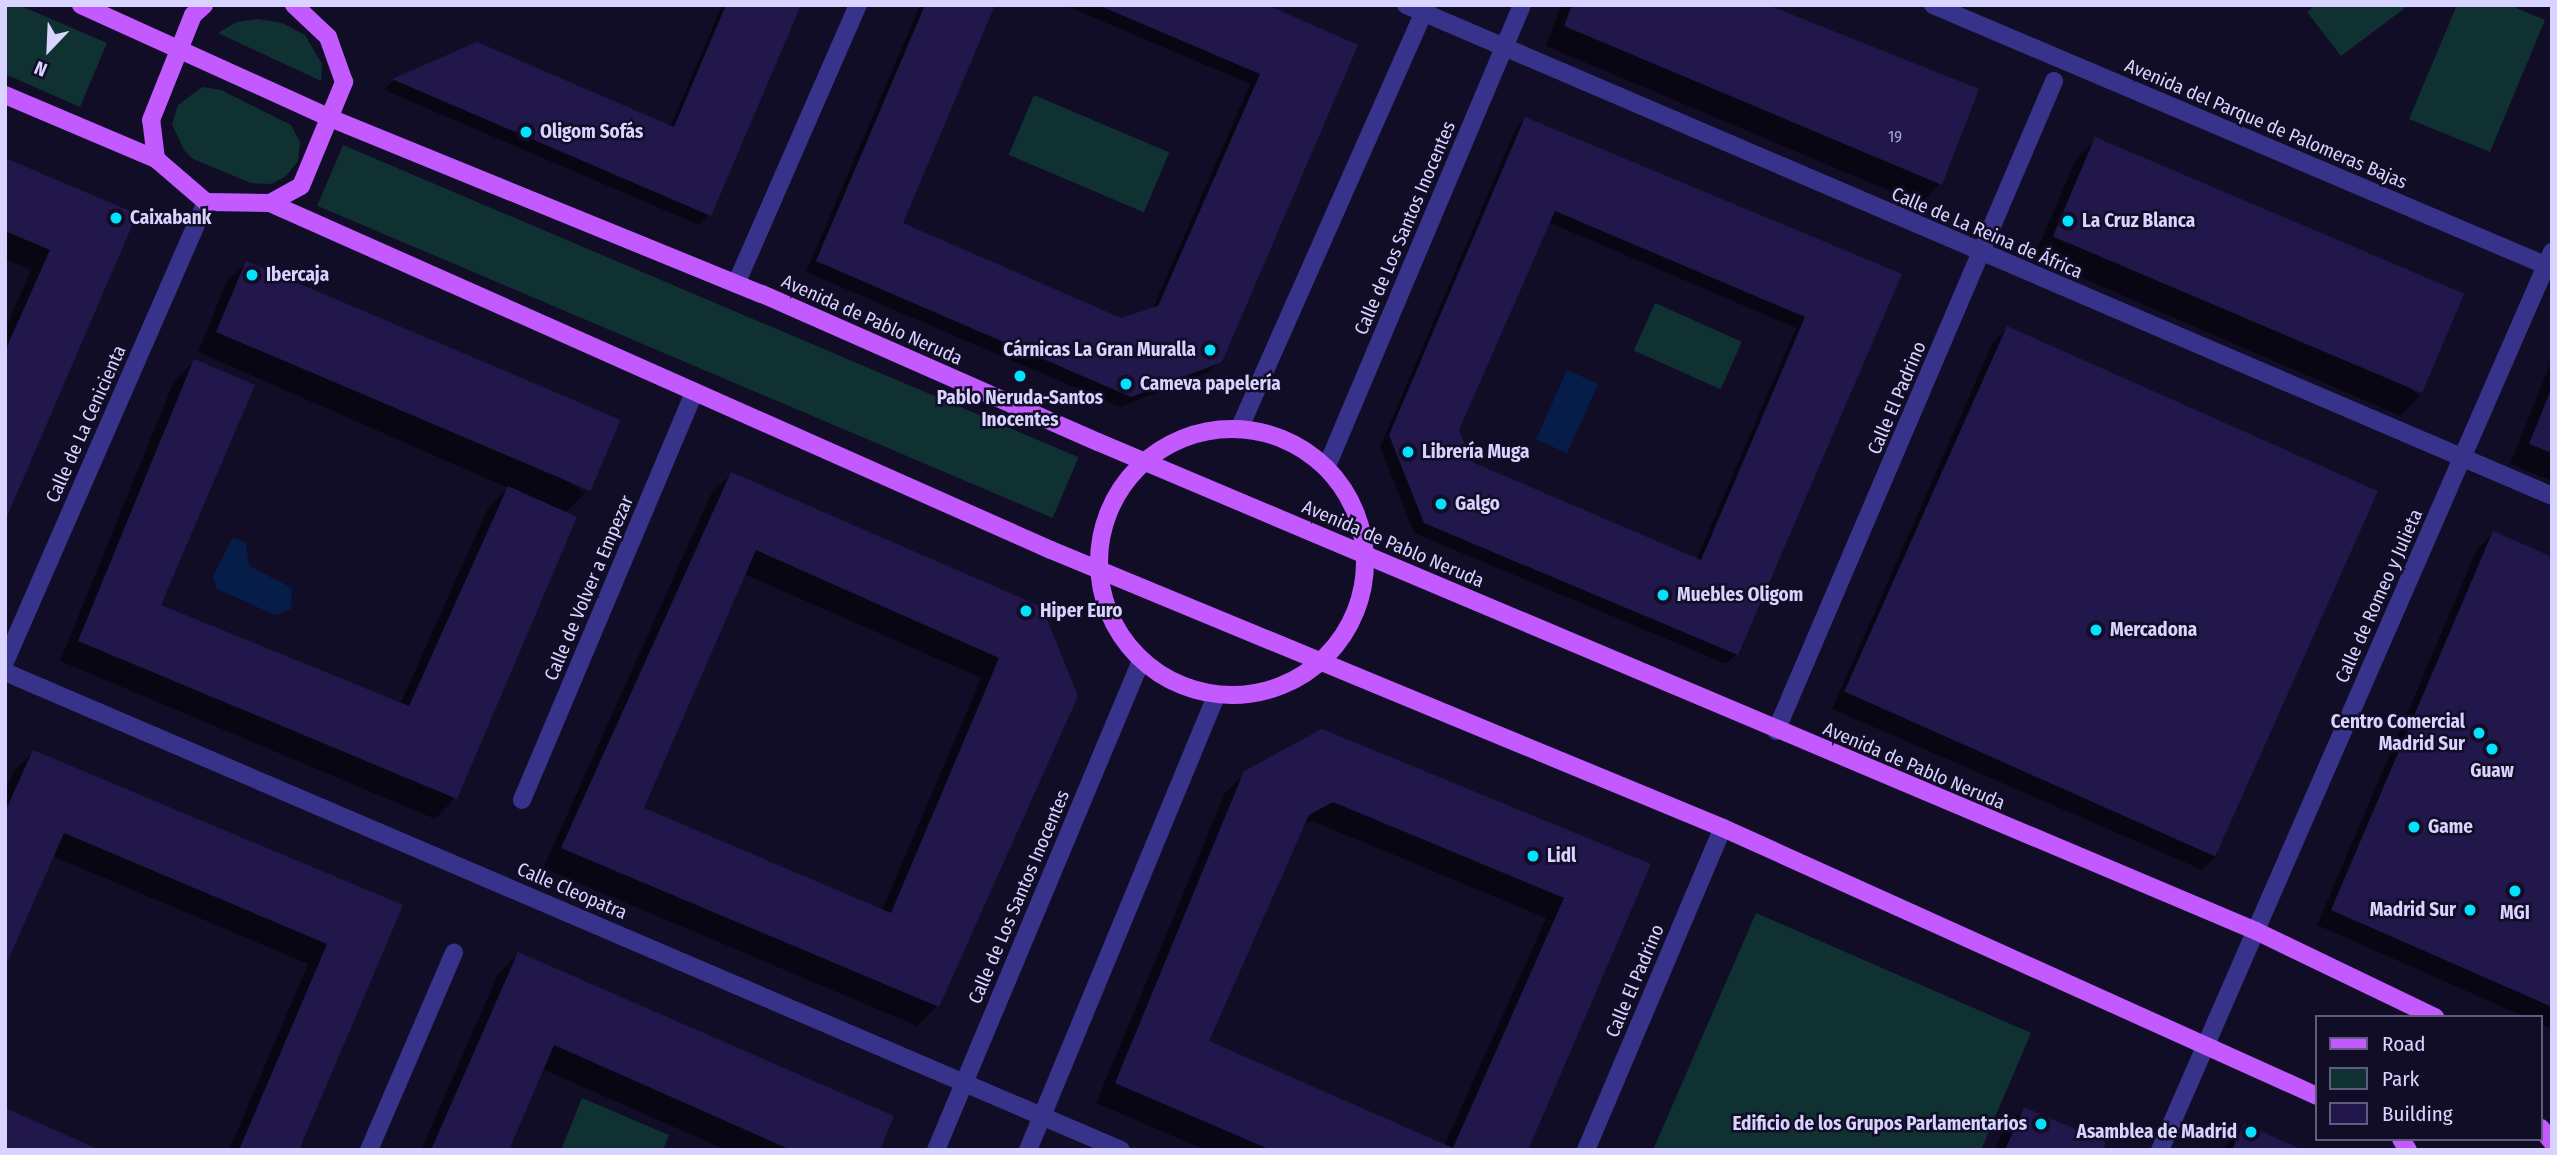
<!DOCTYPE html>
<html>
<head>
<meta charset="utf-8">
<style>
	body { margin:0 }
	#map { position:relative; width:2557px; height:1155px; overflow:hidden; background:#120d27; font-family:"Fira Sans Condensed",sans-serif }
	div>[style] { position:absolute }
	.green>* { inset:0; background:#0f3131; transform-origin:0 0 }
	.water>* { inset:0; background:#051d48; transform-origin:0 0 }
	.shadow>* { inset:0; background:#0007 }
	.building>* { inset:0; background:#22174a; transform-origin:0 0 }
	.minor>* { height:18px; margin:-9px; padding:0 9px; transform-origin:9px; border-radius:9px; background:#38338a }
	.major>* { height:18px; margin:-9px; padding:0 9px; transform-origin:9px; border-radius:9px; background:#c35aff }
	.major>.ring { margin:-9px; padding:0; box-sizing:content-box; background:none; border:18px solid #c35aff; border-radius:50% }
	.dots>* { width:19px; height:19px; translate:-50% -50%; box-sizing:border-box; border:4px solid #120d27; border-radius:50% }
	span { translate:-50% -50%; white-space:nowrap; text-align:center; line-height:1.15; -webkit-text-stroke:5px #120d27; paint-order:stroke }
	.number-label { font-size:16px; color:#aaa4d2 }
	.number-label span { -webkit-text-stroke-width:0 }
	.street-label { font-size:19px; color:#d8d3ff }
	.poi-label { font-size:19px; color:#d8d3ff; font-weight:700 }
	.left { translate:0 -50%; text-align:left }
	.right { translate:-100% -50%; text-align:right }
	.frame { position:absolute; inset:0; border:7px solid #d8d3ff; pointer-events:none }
	.legend { position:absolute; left:2315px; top:1015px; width:228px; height:126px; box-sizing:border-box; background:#120d27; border:2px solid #615c7d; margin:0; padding:9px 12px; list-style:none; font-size:21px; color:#d8d3ff }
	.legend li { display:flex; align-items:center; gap:14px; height:35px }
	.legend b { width:35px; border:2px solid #615c7d }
	.north { position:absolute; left:14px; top:14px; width:70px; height:70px; -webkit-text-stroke:5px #120d27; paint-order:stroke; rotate:203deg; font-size:19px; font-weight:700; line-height:28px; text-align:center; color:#d8d3ff }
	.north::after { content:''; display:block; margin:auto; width:24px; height:32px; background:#d8d3ff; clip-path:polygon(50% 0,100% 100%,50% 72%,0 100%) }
</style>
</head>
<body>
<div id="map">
	<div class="green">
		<div style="clip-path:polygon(5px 5px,19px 5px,107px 43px,80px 107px,5px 74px)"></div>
		<div style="clip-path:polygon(2316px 5px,2409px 5px,2341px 56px,2307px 12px)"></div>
		<div style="clip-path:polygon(2457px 5px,2509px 5px,2545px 20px,2490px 152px,2409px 119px)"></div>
		<div style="clip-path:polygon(258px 19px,282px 23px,305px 35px,322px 64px,321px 81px,218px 33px,237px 22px)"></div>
		<div style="clip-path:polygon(202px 87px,221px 90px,291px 125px,300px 142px,298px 161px,286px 176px,271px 184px,251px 183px,193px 159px,184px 150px,172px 124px,178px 105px)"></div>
		<div style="left:1034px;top:95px;width:147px;height:65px;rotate:23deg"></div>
		<div style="left:343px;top:145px;width:799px;height:66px;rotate:23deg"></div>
		<div style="left:1655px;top:303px;width:95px;height:52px;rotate:24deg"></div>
		<div style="clip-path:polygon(1756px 913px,2031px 1033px,1981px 1150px,1653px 1150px)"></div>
		<div style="clip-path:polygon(582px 1098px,669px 1135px,663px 1150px,561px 1150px)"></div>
	</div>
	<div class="water">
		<div style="left:1567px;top:370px;width:34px;height:76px;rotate:24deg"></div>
		<div style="clip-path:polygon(233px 537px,246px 543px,249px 566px,292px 588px,291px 609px,275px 615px,216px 588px,213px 576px)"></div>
	</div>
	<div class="shadow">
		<div style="clip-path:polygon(722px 5px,799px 5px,709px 215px,699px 225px,384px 90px,393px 81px,477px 44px,670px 127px)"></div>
		<div style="clip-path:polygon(920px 5px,994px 5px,901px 224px,1121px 320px,1152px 310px,1250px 84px,1064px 5px,1263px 5px,1355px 46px,1220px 361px,1209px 372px,1120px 407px,806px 272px)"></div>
		<div style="clip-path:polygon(1561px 5px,1764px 5px,1940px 184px,1920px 204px,1546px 46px)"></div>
		<div style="clip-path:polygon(evenodd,1525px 119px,1899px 274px,1737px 654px,1726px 664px,1414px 533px,1380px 447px,1515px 130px,1525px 119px,1548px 222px,1796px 328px,1696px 560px,1471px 463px,1457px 430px,1548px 222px)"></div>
		<div style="clip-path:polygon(2096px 139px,2420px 396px,2400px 416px,2034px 257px,2076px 159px)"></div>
		<div style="clip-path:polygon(5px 160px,134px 215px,5px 517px,5px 329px,31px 270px,5px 259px)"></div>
		<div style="clip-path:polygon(246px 263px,585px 493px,564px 514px,574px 518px,455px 798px,435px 819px,60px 661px,174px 381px,194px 361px,159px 606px,400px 704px,488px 508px,508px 488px,198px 352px,226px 283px)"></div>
		<div style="clip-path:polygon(2007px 328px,2218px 854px,2202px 870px,1832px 709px,1992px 344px)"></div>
		<div style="clip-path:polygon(2552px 359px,2552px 481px,2510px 464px)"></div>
		<div style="clip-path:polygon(evenodd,731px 474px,1040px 608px,937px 1006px,917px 1026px,543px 868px,711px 494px,731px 474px,744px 574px,981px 678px,882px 910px,642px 808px,744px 574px)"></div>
		<div style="clip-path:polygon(2493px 533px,2552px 559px,2552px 1029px,2541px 1024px,2541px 1017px,2525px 1017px,2317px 925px,2477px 549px)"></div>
		<div style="clip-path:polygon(33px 752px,401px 906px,297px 1150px,229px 1150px,308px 964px,52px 856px,5px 963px,5px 790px,13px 772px)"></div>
		<div style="clip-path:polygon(evenodd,1246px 773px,1649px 865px,1526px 1150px,1205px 1150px,1096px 1103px,1225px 793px,1246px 773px,1312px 821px,1546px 918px,1444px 1146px,1206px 1042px,1303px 826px,1312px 821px)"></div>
		<div style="clip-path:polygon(518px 954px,878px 1150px,726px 1150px,542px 1069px,507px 1150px,421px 1150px,498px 974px)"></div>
		<div style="clip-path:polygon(2024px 1109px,2101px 1150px,1995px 1150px,2004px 1129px)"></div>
		<div style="clip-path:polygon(2244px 1125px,2299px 1150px,2222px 1150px)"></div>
	</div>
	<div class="building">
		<div style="clip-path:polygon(726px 5px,801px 5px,711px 216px,392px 79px,477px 42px,674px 127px)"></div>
		<div style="clip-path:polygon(925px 5px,995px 5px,903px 223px,1121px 318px,1158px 306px,1260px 74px,1098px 5px,1267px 5px,1358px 45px,1222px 362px,1131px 397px,816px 261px)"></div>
		<div style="clip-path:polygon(1572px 5px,1768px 5px,1979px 89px,1942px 185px,1564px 26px)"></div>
		<div style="clip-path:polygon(evenodd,1525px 117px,1902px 274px,1738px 655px,1424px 523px,1389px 435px,1525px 117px,1555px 211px,1805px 317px,1701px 560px,1472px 462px,1459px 430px,1555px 211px)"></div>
		<div style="left:2095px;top:137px;width:401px;height:108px;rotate:23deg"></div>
		<div style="clip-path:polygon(5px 158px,137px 214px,5px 521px,5px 351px,50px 250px,5px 231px)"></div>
		<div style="left:246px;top:261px;width:407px;height:77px;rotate:23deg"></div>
		<div style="left:2007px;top:326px;width:406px;height:400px;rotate:24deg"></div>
		<div style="clip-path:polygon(194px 359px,255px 385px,161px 605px,409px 706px,508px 486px,577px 517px,457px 799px,78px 641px)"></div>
		<div style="clip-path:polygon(2552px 387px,2552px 453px,2529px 444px)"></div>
		<div style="clip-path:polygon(evenodd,731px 472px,1042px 607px,1078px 696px,939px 1007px,561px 848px,731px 472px,756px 550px,999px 658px,891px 913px,644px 808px,756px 550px)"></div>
		<div style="clip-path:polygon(2493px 531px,2552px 557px,2552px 1007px,2331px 910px)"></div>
		<div style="clip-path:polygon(evenodd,1322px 729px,1651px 864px,1528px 1150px,1271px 1150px,1115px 1083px,1244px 771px,1322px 729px,1333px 802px,1564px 898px,1453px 1148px,1209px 1041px,1309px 815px,1333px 802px)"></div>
		<div style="clip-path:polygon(33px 750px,403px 905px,299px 1150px,239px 1150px,327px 944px,64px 833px,5px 967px,5px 812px)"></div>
		<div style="clip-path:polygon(518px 952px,894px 1116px,880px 1150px,791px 1150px,554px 1045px,509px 1150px,431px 1150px)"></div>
		<div style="clip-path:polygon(2024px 1107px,2106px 1142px,2103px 1150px,2005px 1150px)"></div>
		<div style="clip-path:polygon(5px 1108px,100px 1150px,5px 1150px)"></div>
		<div style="clip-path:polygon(2244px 1123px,2280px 1140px,2303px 1150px,2232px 1150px)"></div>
	</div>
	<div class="minor">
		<div style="left:1406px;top:5px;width:1247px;rotate:23.19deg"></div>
		<div style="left:1933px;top:5px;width:673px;rotate:23.02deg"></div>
		<div style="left:736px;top:284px;width:305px;rotate:-66.4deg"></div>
		<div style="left:1240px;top:427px;width:462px;rotate:-66.1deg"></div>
		<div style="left:1327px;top:466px;width:501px;rotate:-67.07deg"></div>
		<div style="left:5px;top:662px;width:502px;rotate:-66.4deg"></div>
		<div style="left:5px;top:672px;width:1214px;rotate:23.19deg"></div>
		<div style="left:1776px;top:731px;width:707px;rotate:-66.84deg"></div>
		<div style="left:522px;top:800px;width:443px;rotate:-67.1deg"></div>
		<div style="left:369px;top:1150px;width:215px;rotate:-66.7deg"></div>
		<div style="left:936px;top:1150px;width:530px;rotate:-67.26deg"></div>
		<div style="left:1028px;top:1150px;width:491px;rotate:-67.5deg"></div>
		<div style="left:1586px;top:1150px;width:350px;rotate:-67deg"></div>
		<div style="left:2160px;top:1150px;width:980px;rotate:-66.42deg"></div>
	</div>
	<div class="major">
		<div style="left:81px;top:5px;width:273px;rotate:24.4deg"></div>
		<div style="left:330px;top:118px;width:466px;rotate:22.2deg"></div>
		<div style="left:762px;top:294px;width:367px;rotate:23.8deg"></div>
		<div style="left:1098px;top:442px;width:1257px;rotate:22.89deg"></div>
		<div style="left:2256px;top:931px;width:199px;rotate:25.7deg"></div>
		<div style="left:5px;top:95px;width:164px;rotate:23deg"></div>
		<div style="left:156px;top:159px;width:66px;rotate:40.7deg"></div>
		<div style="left:206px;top:202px;width:64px;rotate:0.9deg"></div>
		<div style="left:270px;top:203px;width:855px;rotate:23.96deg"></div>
		<div style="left:1051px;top:550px;width:727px;rotate:22.47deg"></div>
		<div style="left:1723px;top:828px;width:652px;rotate:24.28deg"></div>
		<div style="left:156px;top:159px;width:39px;rotate:-97deg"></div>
		<div style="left:151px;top:120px;width:113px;rotate:-68.2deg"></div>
		<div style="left:193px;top:15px;width:15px;rotate:-42deg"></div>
		<div style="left:270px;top:203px;width:35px;rotate:-29deg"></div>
		<div style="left:301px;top:186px;width:113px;rotate:-67.5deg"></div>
		<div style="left:344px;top:82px;width:48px;rotate:-109.6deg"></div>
		<div style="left:328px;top:37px;width:47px;rotate:-136.7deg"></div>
		<div class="ring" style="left:1099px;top:429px;width:248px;height:248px"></div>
		<div style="left:2541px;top:1128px;width:18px;rotate:52deg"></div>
		<div style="left:2401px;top:1139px;width:13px;rotate:58deg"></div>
	</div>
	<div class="dots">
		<div style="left:526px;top:132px;background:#00e2fe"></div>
		<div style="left:116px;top:218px;background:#00e2fe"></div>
		<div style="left:2068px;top:221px;background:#00e2fe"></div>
		<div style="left:252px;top:275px;background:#00e2fe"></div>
		<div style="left:1210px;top:350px;background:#00e2fe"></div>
		<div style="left:1020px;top:376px;background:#00e2fe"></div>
		<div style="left:1126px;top:384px;background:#00e2fe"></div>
		<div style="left:1408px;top:452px;background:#00e2fe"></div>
		<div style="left:1441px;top:504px;background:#00e2fe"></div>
		<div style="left:1663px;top:595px;background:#00e2fe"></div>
		<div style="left:1026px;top:611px;background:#00e2fe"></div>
		<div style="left:2096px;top:630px;background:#00e2fe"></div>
		<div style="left:2479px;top:733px;background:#00e2fe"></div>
		<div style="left:2492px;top:749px;background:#00e2fe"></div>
		<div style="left:2414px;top:827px;background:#00e2fe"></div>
		<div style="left:1533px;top:856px;background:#00e2fe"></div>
		<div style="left:2515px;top:891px;background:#00e2fe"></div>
		<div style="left:2470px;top:910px;background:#00e2fe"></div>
		<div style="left:2041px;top:1124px;background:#00e2fe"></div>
		<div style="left:2251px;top:1132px;background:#00e2fe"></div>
	</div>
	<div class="number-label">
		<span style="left:1895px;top:137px">19</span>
	</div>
	<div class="street-label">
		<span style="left:2266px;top:124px;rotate:23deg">Avenida del Parque de Palomeras Bajas</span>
		<span style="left:1405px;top:228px;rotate:-67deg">Calle de Los Santos Inocentes</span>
		<span style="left:1987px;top:233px;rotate:23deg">Calle de La Reina de África</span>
		<span style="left:872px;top:320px;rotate:24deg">Avenida de Pablo Neruda</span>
		<span style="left:1897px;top:398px;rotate:-67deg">Calle El Padrino</span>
		<span style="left:86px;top:424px;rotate:-66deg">Calle de La Cenicienta</span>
		<span style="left:1393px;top:544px;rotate:23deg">Avenida de Pablo Neruda</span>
		<span style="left:589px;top:588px;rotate:-67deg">Calle de Volver a Empezar</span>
		<span style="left:2379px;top:596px;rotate:-66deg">Calle de Romeo y Julieta</span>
		<span style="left:1914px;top:766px;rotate:23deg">Avenida de Pablo Neruda</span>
		<span style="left:572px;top:891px;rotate:23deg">Calle Cleopatra</span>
		<span style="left:1019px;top:897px;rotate:-67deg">Calle de Los Santos Inocentes</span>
		<span style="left:1635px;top:981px;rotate:-67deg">Calle El Padrino</span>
	</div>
	<div class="poi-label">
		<span class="left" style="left:540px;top:132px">Oligom Sofás</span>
		<span class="left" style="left:130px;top:218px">Caixabank</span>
		<span class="left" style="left:2082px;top:221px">La Cruz Blanca</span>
		<span class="left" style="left:266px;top:275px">Ibercaja</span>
		<span class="right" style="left:1196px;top:350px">Cárnicas La Gran Muralla</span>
		<span class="left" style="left:1140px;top:384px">Cameva papelería</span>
		<span style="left:1020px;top:409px">Pablo Neruda-Santos<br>Inocentes</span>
		<span class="left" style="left:1422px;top:452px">Librería Muga</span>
		<span class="left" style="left:1455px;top:504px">Galgo</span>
		<span class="left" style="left:1677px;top:595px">Muebles Oligom</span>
		<span class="left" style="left:1040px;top:611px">Hiper Euro</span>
		<span class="left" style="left:2110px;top:630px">Mercadona</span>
		<span class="right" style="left:2465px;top:733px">Centro Comercial<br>Madrid Sur</span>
		<span style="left:2492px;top:771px">Guaw</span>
		<span class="left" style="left:2428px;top:827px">Game</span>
		<span class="left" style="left:1547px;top:856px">Lidl</span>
		<span class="right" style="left:2456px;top:910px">Madrid Sur</span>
		<span style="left:2515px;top:913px">MGI</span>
		<span class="right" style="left:2027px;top:1124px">Edificio de los Grupos Parlamentarios</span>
		<span class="right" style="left:2237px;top:1132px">Asamblea de Madrid</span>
	</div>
	<div class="frame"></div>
	<ul class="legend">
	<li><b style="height:9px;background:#c35aff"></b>Road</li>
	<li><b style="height:19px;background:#0f3131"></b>Park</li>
	<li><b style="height:19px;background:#22174a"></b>Building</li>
	</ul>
	<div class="north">N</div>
</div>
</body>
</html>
